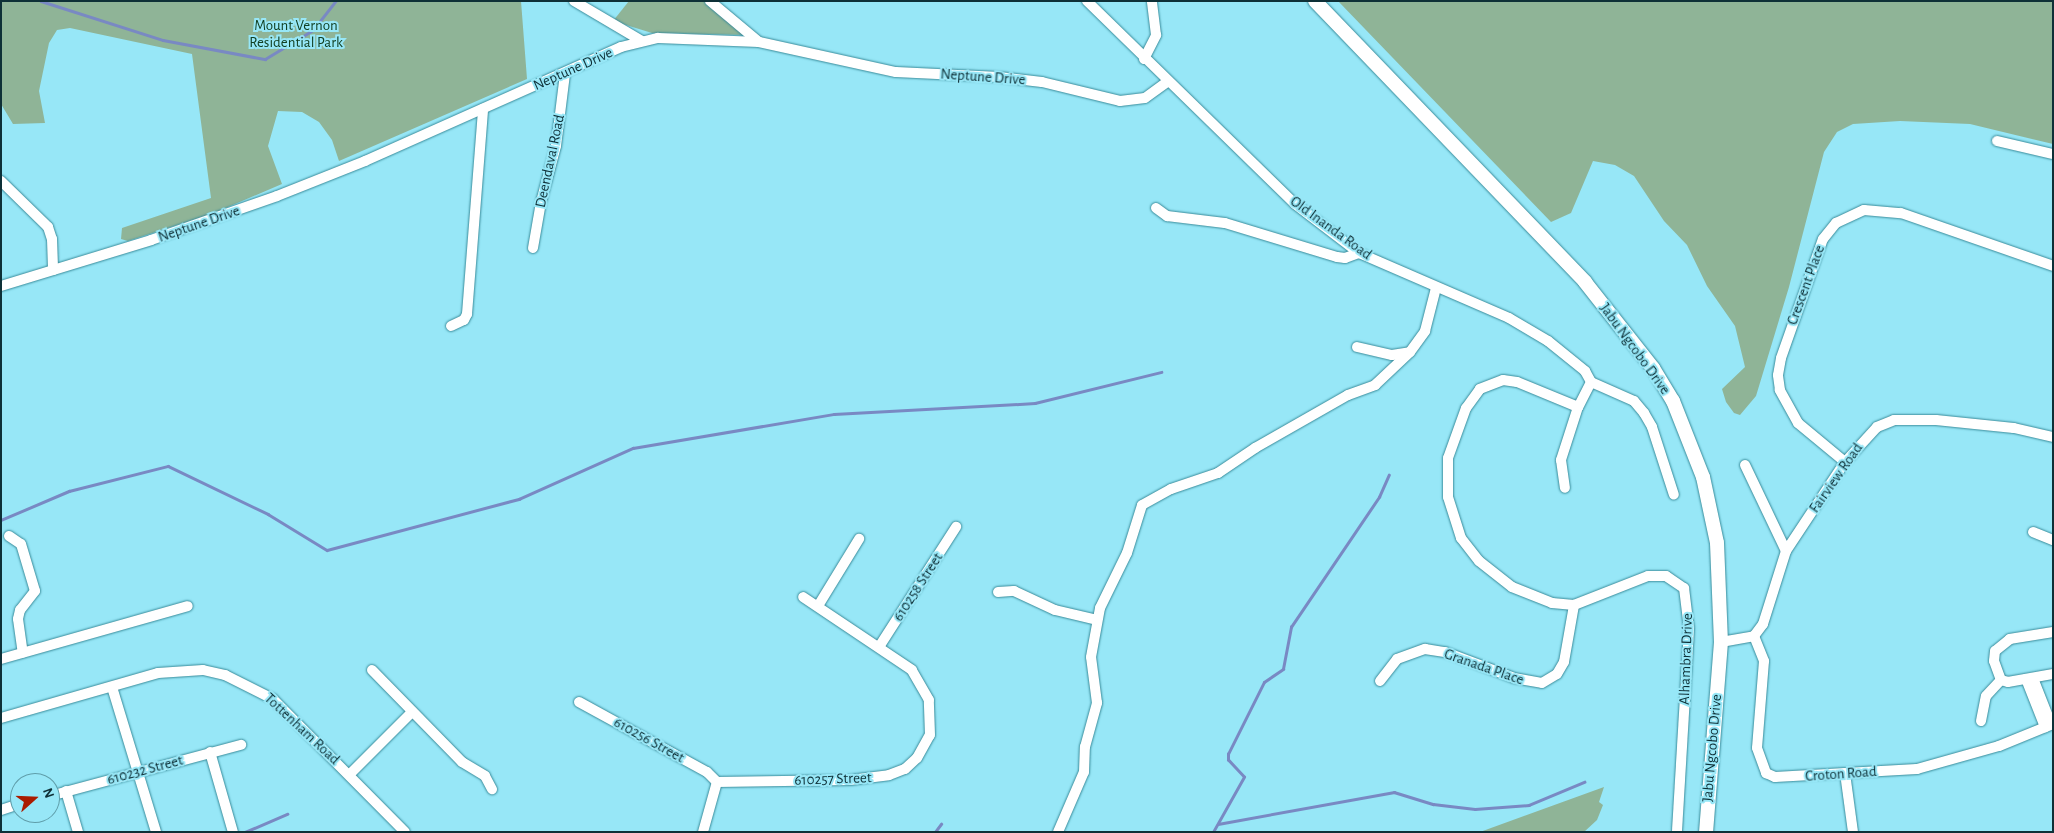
<!DOCTYPE html>
<html>
<head>
<meta charset="utf-8">
<style>
	body { margin:0 }
	#map { position:relative; width:2054px; height:833px; overflow:hidden; background:#97e7f7; font-family:"Alegreya Sans",sans-serif }
	div>[style] { position:absolute }
	.green>* { inset:0; background:#8fb497 }
	.stream>* { height:2.5px; margin:-1.25px; padding:0 1.25px; transform-origin:1.25px; border-radius:1.25px; background:#7989c3 }
	.roads { filter:drop-shadow(0 0 1px #398b9a) drop-shadow(0 0 1px #398b9a) }
	.street>* { height:10px; margin:-5px; padding:0 5px; transform-origin:5px; border-radius:5px; background:#fff }
	.secondary>* { height:14px; margin:-7px; padding:0 7px; transform-origin:7px; border-radius:7px; background:#fff }
	span { translate:-50% -50%; white-space:nowrap; text-align:center; line-height:1.15; -webkit-text-stroke:4px #97e7f7; paint-order:stroke }
	.park-label { font-size:15px; color:#124023 }
	.street-label { font-size:15px; color:#0e3037 }
	.frame { position:absolute; inset:0; border:2px solid #0e3037; pointer-events:none }
	.north { position:absolute; left:10px; top:773px; width:50px; height:50px; box-sizing:border-box; background:#97e7f7; border:1px solid #609eaa; border-radius:50%; rotate:70deg; font-size:14px; font-weight:700; line-height:20px; text-align:center; color:#0e3037 }
	.north::after { content:''; display:block; margin:auto; width:18px; height:22px; background:#aa1b00; clip-path:polygon(50% 0,100% 100%,50% 72%,0 100%) }
</style>
</head>
<body>
<div id="map">
	<div class="green">
		<div style="clip-path:polygon(1px 1px,521px 1px,527px 79px,339px 161px,332px 140px,319px 122px,302px 112px,278px 111px,268px 146px,282px 184px,214px 213px,128px 241px,121px 239px,122px 228px,211px 198px,192px 54px,70px 28px,57px 30px,49px 43px,39px 91px,45px 123px,13px 124px,1px 104px)"></div>
		<div style="clip-path:polygon(629px 1px,707px 1px,747px 35px,652px 33px,613px 21px)"></div>
		<div style="clip-path:polygon(1338px 1px,2053px 1px,2053px 144px,1970px 124px,1900px 121px,1853px 124px,1837px 132px,1824px 152px,1789px 287px,1756px 396px,1740px 415px,1734px 413px,1726px 402px,1722px 389px,1745px 367px,1735px 326px,1707px 286px,1687px 245px,1664px 221px,1634px 176px,1615px 165px,1593px 161px,1571px 213px,1551px 222px)"></div>
		<div style="clip-path:polygon(1604px 787px,1599px 802px,1603px 805px,1597px 820px,1584px 832px,1480px 832px)"></div>
	</div>
	<div class="stream">
		<div style="left:41px;top:1px;width:128px;rotate:17.7deg"></div>
		<div style="left:163px;top:40px;width:104px;rotate:10.6deg"></div>
		<div style="left:265px;top:59px;width:56px;rotate:-31.1deg"></div>
		<div style="left:313px;top:30px;width:37px;rotate:-52deg"></div>
		<div style="left:1px;top:520px;width:74px;rotate:-23.1deg"></div>
		<div style="left:69px;top:491px;width:102px;rotate:-14.2deg"></div>
		<div style="left:168px;top:466px;width:111px;rotate:25.6deg"></div>
		<div style="left:268px;top:514px;width:69px;rotate:31.4deg"></div>
		<div style="left:327px;top:550px;width:199px;rotate:-14.9deg"></div>
		<div style="left:519px;top:499px;width:125px;rotate:-24.1deg"></div>
		<div style="left:633px;top:448px;width:204px;rotate:-9.6deg"></div>
		<div style="left:834px;top:414px;width:201px;rotate:-3.1deg"></div>
		<div style="left:1035px;top:403px;width:130px;rotate:-13.8deg"></div>
		<div style="left:1218px;top:824px;width:179px;rotate:-10.3deg"></div>
		<div style="left:1394px;top:792px;width:41px;rotate:17.1deg"></div>
		<div style="left:1433px;top:804px;width:42px;rotate:6.8deg"></div>
		<div style="left:1475px;top:809px;width:54px;rotate:-4.2deg"></div>
		<div style="left:1529px;top:805px;width:60px;rotate:-22.7deg"></div>
		<div style="left:245px;top:832px;width:46px;rotate:-23.2deg"></div>
		<div style="left:935px;top:832px;width:10px;rotate:-53deg"></div>
		<div style="left:1213px;top:832px;width:63px;rotate:-60.6deg"></div>
		<div style="left:1244px;top:777px;width:23px;rotate:-133deg"></div>
		<div style="left:1228px;top:760px;width:6px;rotate:-90deg"></div>
		<div style="left:1228px;top:754px;width:80px;rotate:-63.4deg"></div>
		<div style="left:1264px;top:682px;width:23px;rotate:-34deg"></div>
		<div style="left:1283px;top:669px;width:43px;rotate:-79.2deg"></div>
		<div style="left:1291px;top:627px;width:157px;rotate:-55.9deg"></div>
		<div style="left:1379px;top:497px;width:24px;rotate:-66deg"></div>
	</div>
	<div class="roads">
		<div class="street">
			<div style="left:574px;top:1px;width:79px;rotate:30.5deg"></div>
			<div style="left:710px;top:1px;width:64px;rotate:39.9deg"></div>
			<div style="left:1087px;top:1px;width:291px;rotate:44.3deg"></div>
			<div style="left:1295px;top:204px;width:81px;rotate:37.4deg"></div>
			<div style="left:1359px;top:253px;width:163px;rotate:23.4deg"></div>
			<div style="left:1509px;top:318px;width:45px;rotate:30.5deg"></div>
			<div style="left:1548px;top:341px;width:48px;rotate:39deg"></div>
			<div style="left:1585px;top:371px;width:13px;rotate:61deg"></div>
			<div style="left:1591px;top:382px;width:28px;rotate:117deg"></div>
			<div style="left:1578px;top:407px;width:56px;rotate:107.8deg"></div>
			<div style="left:1561px;top:460px;width:28px;rotate:82deg"></div>
			<div style="left:1144px;top:59px;width:27px;rotate:-63deg"></div>
			<div style="left:1156px;top:35px;width:34px;rotate:-97deg"></div>
			<div style="left:1997px;top:141px;width:57px;rotate:13.1deg"></div>
			<div style="left:1px;top:181px;width:66px;rotate:44.4deg"></div>
			<div style="left:48px;top:227px;width:13px;rotate:72deg"></div>
			<div style="left:52px;top:239px;width:31px;rotate:88deg"></div>
			<div style="left:1156px;top:208px;width:14px;rotate:36deg"></div>
			<div style="left:1167px;top:216px;width:58px;rotate:6.9deg"></div>
			<div style="left:1225px;top:223px;width:117px;rotate:16.9deg"></div>
			<div style="left:1337px;top:257px;width:8px;rotate:7deg"></div>
			<div style="left:1345px;top:258px;width:15px;rotate:-20deg"></div>
			<div style="left:533px;top:248px;width:47px;rotate:-80.1deg"></div>
			<div style="left:541px;top:202px;width:58px;rotate:-75deg"></div>
			<div style="left:556px;top:146px;width:73px;rotate:-82.9deg"></div>
			<div style="left:1px;top:286px;width:157px;rotate:-17deg"></div>
			<div style="left:151px;top:240px;width:133px;rotate:-19.2deg"></div>
			<div style="left:277px;top:196px;width:95px;rotate:-21.7deg"></div>
			<div style="left:365px;top:161px;width:280px;rotate:-24deg"></div>
			<div style="left:621px;top:47px;width:38px;rotate:-14deg"></div>
			<div style="left:658px;top:38px;width:101px;rotate:2.3deg"></div>
			<div style="left:759px;top:42px;width:140px;rotate:12.4deg"></div>
			<div style="left:896px;top:72px;width:103px;rotate:2.8deg"></div>
			<div style="left:999px;top:77px;width:43px;rotate:6.6deg"></div>
			<div style="left:1042px;top:82px;width:80px;rotate:13.7deg"></div>
			<div style="left:1120px;top:101px;width:25px;rotate:-7deg"></div>
			<div style="left:1145px;top:98px;width:27px;rotate:-36deg"></div>
			<div style="left:451px;top:326px;width:14px;rotate:-25deg"></div>
			<div style="left:464px;top:320px;width:7px;rotate:-63deg"></div>
			<div style="left:467px;top:314px;width:206px;rotate:-85.5deg"></div>
			<div style="left:1357px;top:347px;width:36px;rotate:13deg"></div>
			<div style="left:1392px;top:355px;width:18px;rotate:-9deg"></div>
			<div style="left:1410px;top:352px;width:26px;rotate:-54deg"></div>
			<div style="left:1425px;top:331px;width:44px;rotate:-75.7deg"></div>
			<div style="left:1591px;top:382px;width:47px;rotate:23.8deg"></div>
			<div style="left:1634px;top:401px;width:16px;rotate:50deg"></div>
			<div style="left:1644px;top:413px;width:16px;rotate:60deg"></div>
			<div style="left:1652px;top:427px;width:71px;rotate:72.1deg"></div>
			<div style="left:1578px;top:407px;width:66px;rotate:-157.7deg"></div>
			<div style="left:1517px;top:382px;width:14px;rotate:-172deg"></div>
			<div style="left:1503px;top:380px;width:25px;rotate:159deg"></div>
			<div style="left:1480px;top:389px;width:24px;rotate:126deg"></div>
			<div style="left:1466px;top:408px;width:53px;rotate:109.8deg"></div>
			<div style="left:1448px;top:458px;width:39px;rotate:90deg"></div>
			<div style="left:1448px;top:497px;width:43px;rotate:72.4deg"></div>
			<div style="left:1461px;top:538px;width:29px;rotate:52deg"></div>
			<div style="left:1479px;top:561px;width:42px;rotate:38.2deg"></div>
			<div style="left:1512px;top:587px;width:43px;rotate:21.8deg"></div>
			<div style="left:1552px;top:603px;width:22px;rotate:5deg"></div>
			<div style="left:1574px;top:605px;width:79px;rotate:-21.4deg"></div>
			<div style="left:1648px;top:576px;width:18px"></div>
			<div style="left:1666px;top:576px;width:22px;rotate:34deg"></div>
			<div style="left:1684px;top:588px;width:41px;rotate:83deg"></div>
			<div style="left:1689px;top:629px;width:203px;rotate:93.4deg"></div>
			<div style="left:1845px;top:462px;width:61px;rotate:-140.3deg"></div>
			<div style="left:1798px;top:423px;width:38px;rotate:-119deg"></div>
			<div style="left:1780px;top:390px;width:15px;rotate:-98deg"></div>
			<div style="left:1778px;top:375px;width:17px;rotate:-80deg"></div>
			<div style="left:1781px;top:358px;width:126px;rotate:-70.6deg"></div>
			<div style="left:1823px;top:239px;width:21px;rotate:-51deg"></div>
			<div style="left:1836px;top:223px;width:31px;rotate:-25deg"></div>
			<div style="left:1864px;top:210px;width:37px;rotate:5deg"></div>
			<div style="left:1901px;top:213px;width:161px;rotate:19.2deg"></div>
			<div style="left:1745px;top:465px;width:95px;rotate:64.5deg"></div>
			<div style="left:2033px;top:532px;width:22px;rotate:22deg"></div>
			<div style="left:9px;top:536px;width:14px;rotate:34deg"></div>
			<div style="left:21px;top:544px;width:49px;rotate:73.4deg"></div>
			<div style="left:35px;top:591px;width:24px;rotate:128deg"></div>
			<div style="left:20px;top:610px;width:9px;rotate:103deg"></div>
			<div style="left:18px;top:619px;width:34px;rotate:82deg"></div>
			<div style="left:998px;top:592px;width:16px;rotate:-4deg"></div>
			<div style="left:1014px;top:591px;width:45px;rotate:24.9deg"></div>
			<div style="left:1055px;top:610px;width:43px;rotate:13.4deg"></div>
			<div style="left:818px;top:606px;width:79px;rotate:-58.5deg"></div>
			<div style="left:2053px;top:632px;width:44px;rotate:170.8deg"></div>
			<div style="left:2010px;top:639px;width:19px;rotate:141deg"></div>
			<div style="left:1995px;top:651px;width:10px;rotate:96deg"></div>
			<div style="left:1994px;top:661px;width:20px;rotate:70deg"></div>
			<div style="left:2001px;top:680px;width:7px;rotate:16deg"></div>
			<div style="left:2008px;top:682px;width:46px;rotate:-10.1deg"></div>
			<div style="left:1754px;top:636px;width:27px;rotate:68deg"></div>
			<div style="left:1764px;top:661px;width:87px;rotate:94.6deg"></div>
			<div style="left:1757px;top:748px;width:27px;rotate:70deg"></div>
			<div style="left:1766px;top:773px;width:10px;rotate:24deg"></div>
			<div style="left:1775px;top:777px;width:142px;rotate:-3.2deg"></div>
			<div style="left:1917px;top:769px;width:85px;rotate:-15.7deg"></div>
			<div style="left:1999px;top:746px;width:58px;rotate:-22.2deg"></div>
			<div style="left:1721px;top:642px;width:34px;rotate:-10deg"></div>
			<div style="left:1754px;top:636px;width:15px;rotate:-53deg"></div>
			<div style="left:1763px;top:624px;width:77px;rotate:-72.5deg"></div>
			<div style="left:1786px;top:551px;width:107px;rotate:-56.5deg"></div>
			<div style="left:1845px;top:462px;width:47px;rotate:-47.6deg"></div>
			<div style="left:1877px;top:427px;width:18px;rotate:-22deg"></div>
			<div style="left:1894px;top:420px;width:42px"></div>
			<div style="left:1936px;top:420px;width:78px;rotate:5.9deg"></div>
			<div style="left:2014px;top:428px;width:40px;rotate:13deg"></div>
			<div style="left:879px;top:647px;width:143px;rotate:-57.3deg"></div>
			<div style="left:1px;top:659px;width:194px;rotate:-15.8deg"></div>
			<div style="left:372px;top:670px;width:129px;rotate:45.6deg"></div>
			<div style="left:462px;top:762px;width:27px;rotate:31deg"></div>
			<div style="left:485px;top:776px;width:15px;rotate:62deg"></div>
			<div style="left:2033px;top:678px;width:49px;rotate:68.6deg"></div>
			<div style="left:2026px;top:679px;width:52px;rotate:68.4deg"></div>
			<div style="left:1380px;top:681px;width:28px;rotate:-52deg"></div>
			<div style="left:1397px;top:659px;width:30px;rotate:-20deg"></div>
			<div style="left:1425px;top:649px;width:20px;rotate:9deg"></div>
			<div style="left:1445px;top:652px;width:74px;rotate:20.6deg"></div>
			<div style="left:1514px;top:678px;width:28px;rotate:10deg"></div>
			<div style="left:1542px;top:683px;width:17px;rotate:-31deg"></div>
			<div style="left:1557px;top:674px;width:14px;rotate:-60deg"></div>
			<div style="left:1564px;top:662px;width:58px;rotate:-80deg"></div>
			<div style="left:112px;top:687px;width:152px;rotate:73.1deg"></div>
			<div style="left:579px;top:702px;width:146px;rotate:28.7deg"></div>
			<div style="left:707px;top:772px;width:14px;rotate:45deg"></div>
			<div style="left:1px;top:718px;width:163px;rotate:-16deg"></div>
			<div style="left:158px;top:673px;width:45px;rotate:-3.8deg"></div>
			<div style="left:203px;top:670px;width:23px;rotate:13deg"></div>
			<div style="left:225px;top:675px;width:54px;rotate:26.6deg"></div>
			<div style="left:273px;top:699px;width:187px;rotate:45.2deg"></div>
			<div style="left:1981px;top:721px;width:25px;rotate:-79deg"></div>
			<div style="left:1986px;top:696px;width:22px;rotate:-47deg"></div>
			<div style="left:210px;top:752px;width:83px;rotate:74deg"></div>
			<div style="left:1845px;top:773px;width:60px;rotate:82.3deg"></div>
			<div style="left:350px;top:774px;width:88px;rotate:-45deg"></div>
			<div style="left:66px;top:791px;width:43px;rotate:73.7deg"></div>
			<div style="left:50px;top:796px;width:198px;rotate:-15deg"></div>
			<div style="left:1px;top:810px;width:20px;rotate:-18deg"></div>
			<div style="left:703px;top:832px;width:52px;rotate:-74.4deg"></div>
			<div style="left:717px;top:782px;width:133px;rotate:-0.9deg"></div>
			<div style="left:850px;top:780px;width:39px;rotate:-7deg"></div>
			<div style="left:889px;top:775px;width:17px;rotate:-21deg"></div>
			<div style="left:905px;top:769px;width:16px;rotate:-43deg"></div>
			<div style="left:917px;top:758px;width:26px;rotate:-61deg"></div>
			<div style="left:930px;top:735px;width:35px;rotate:-92deg"></div>
			<div style="left:929px;top:700px;width:34px;rotate:-120deg"></div>
			<div style="left:912px;top:670px;width:131px;rotate:-146.2deg"></div>
			<div style="left:1058px;top:832px;width:65px;rotate:-66.6deg"></div>
			<div style="left:1084px;top:772px;width:25px;rotate:-88deg"></div>
			<div style="left:1085px;top:747px;width:46px;rotate:-74.7deg"></div>
			<div style="left:1097px;top:703px;width:46px;rotate:-97.4deg"></div>
			<div style="left:1091px;top:657px;width:50px;rotate:-79.6deg"></div>
			<div style="left:1100px;top:608px;width:61px;rotate:-63.9deg"></div>
			<div style="left:1127px;top:553px;width:50px;rotate:-72.6deg"></div>
			<div style="left:1142px;top:505px;width:33px;rotate:-29deg"></div>
			<div style="left:1171px;top:489px;width:50px;rotate:-18.8deg"></div>
			<div style="left:1218px;top:473px;width:45px;rotate:-34deg"></div>
			<div style="left:1255px;top:448px;width:107px;rotate:-29.7deg"></div>
			<div style="left:1348px;top:395px;width:29px;rotate:-20deg"></div>
			<div style="left:1375px;top:385px;width:48px;rotate:-43.3deg"></div>
		</div>
		<div class="secondary">
			<div style="left:1315px;top:1px;width:390px;rotate:46.1deg"></div>
			<div style="left:1585px;top:282px;width:110px;rotate:51.7deg"></div>
			<div style="left:1653px;top:368px;width:39px;rotate:59deg"></div>
			<div style="left:1673px;top:401px;width:82px;rotate:68.5deg"></div>
			<div style="left:1703px;top:477px;width:67px;rotate:78deg"></div>
			<div style="left:1717px;top:543px;width:99px;rotate:87.7deg"></div>
			<div style="left:1721px;top:642px;width:191px;rotate:94.5deg"></div>
		</div>
	</div>
	<div class="park-label">
		<span style="left:296px;top:34px">Mount Vernon<br>Residential Park</span>
	</div>
	<div class="street-label">
		<span style="left:573px;top:69px;rotate:-24deg">Neptune Drive</span>
		<span style="left:983px;top:77px;rotate:4deg">Neptune Drive</span>
		<span style="left:550px;top:161px;rotate:-78deg">Deendaval Road</span>
		<span style="left:199px;top:224px;rotate:-19deg">Neptune Drive</span>
		<span style="left:1331px;top:228px;rotate:36deg">Old Inanda Road</span>
		<span style="left:1806px;top:285px;rotate:-70deg">Crescent Place</span>
		<span style="left:1635px;top:349px;rotate:54deg">Jabu Ngcobo Drive</span>
		<span style="left:1836px;top:478px;rotate:-55deg">Fairview Road</span>
		<span style="left:918px;top:587px;rotate:-57deg">610258 Street</span>
		<span style="left:1686px;top:659px;rotate:-88deg">Alhambra Drive</span>
		<span style="left:1484px;top:667px;rotate:19deg">Granada Place</span>
		<span style="left:302px;top:729px;rotate:43deg">Tottenham Road</span>
		<span style="left:649px;top:740px;rotate:29deg">610256 Street</span>
		<span style="left:1712px;top:748px;rotate:-85deg">Jabu Ngcobo Drive</span>
		<span style="left:145px;top:770px;rotate:-15deg">610232 Street</span>
		<span style="left:1841px;top:774px;rotate:-4deg">Croton Road</span>
		<span style="left:833px;top:779px;rotate:-2deg">610257 Street</span>
	</div>
	<div class="frame"></div>
	<div class="north">N</div>
</div>
</body>
</html>
